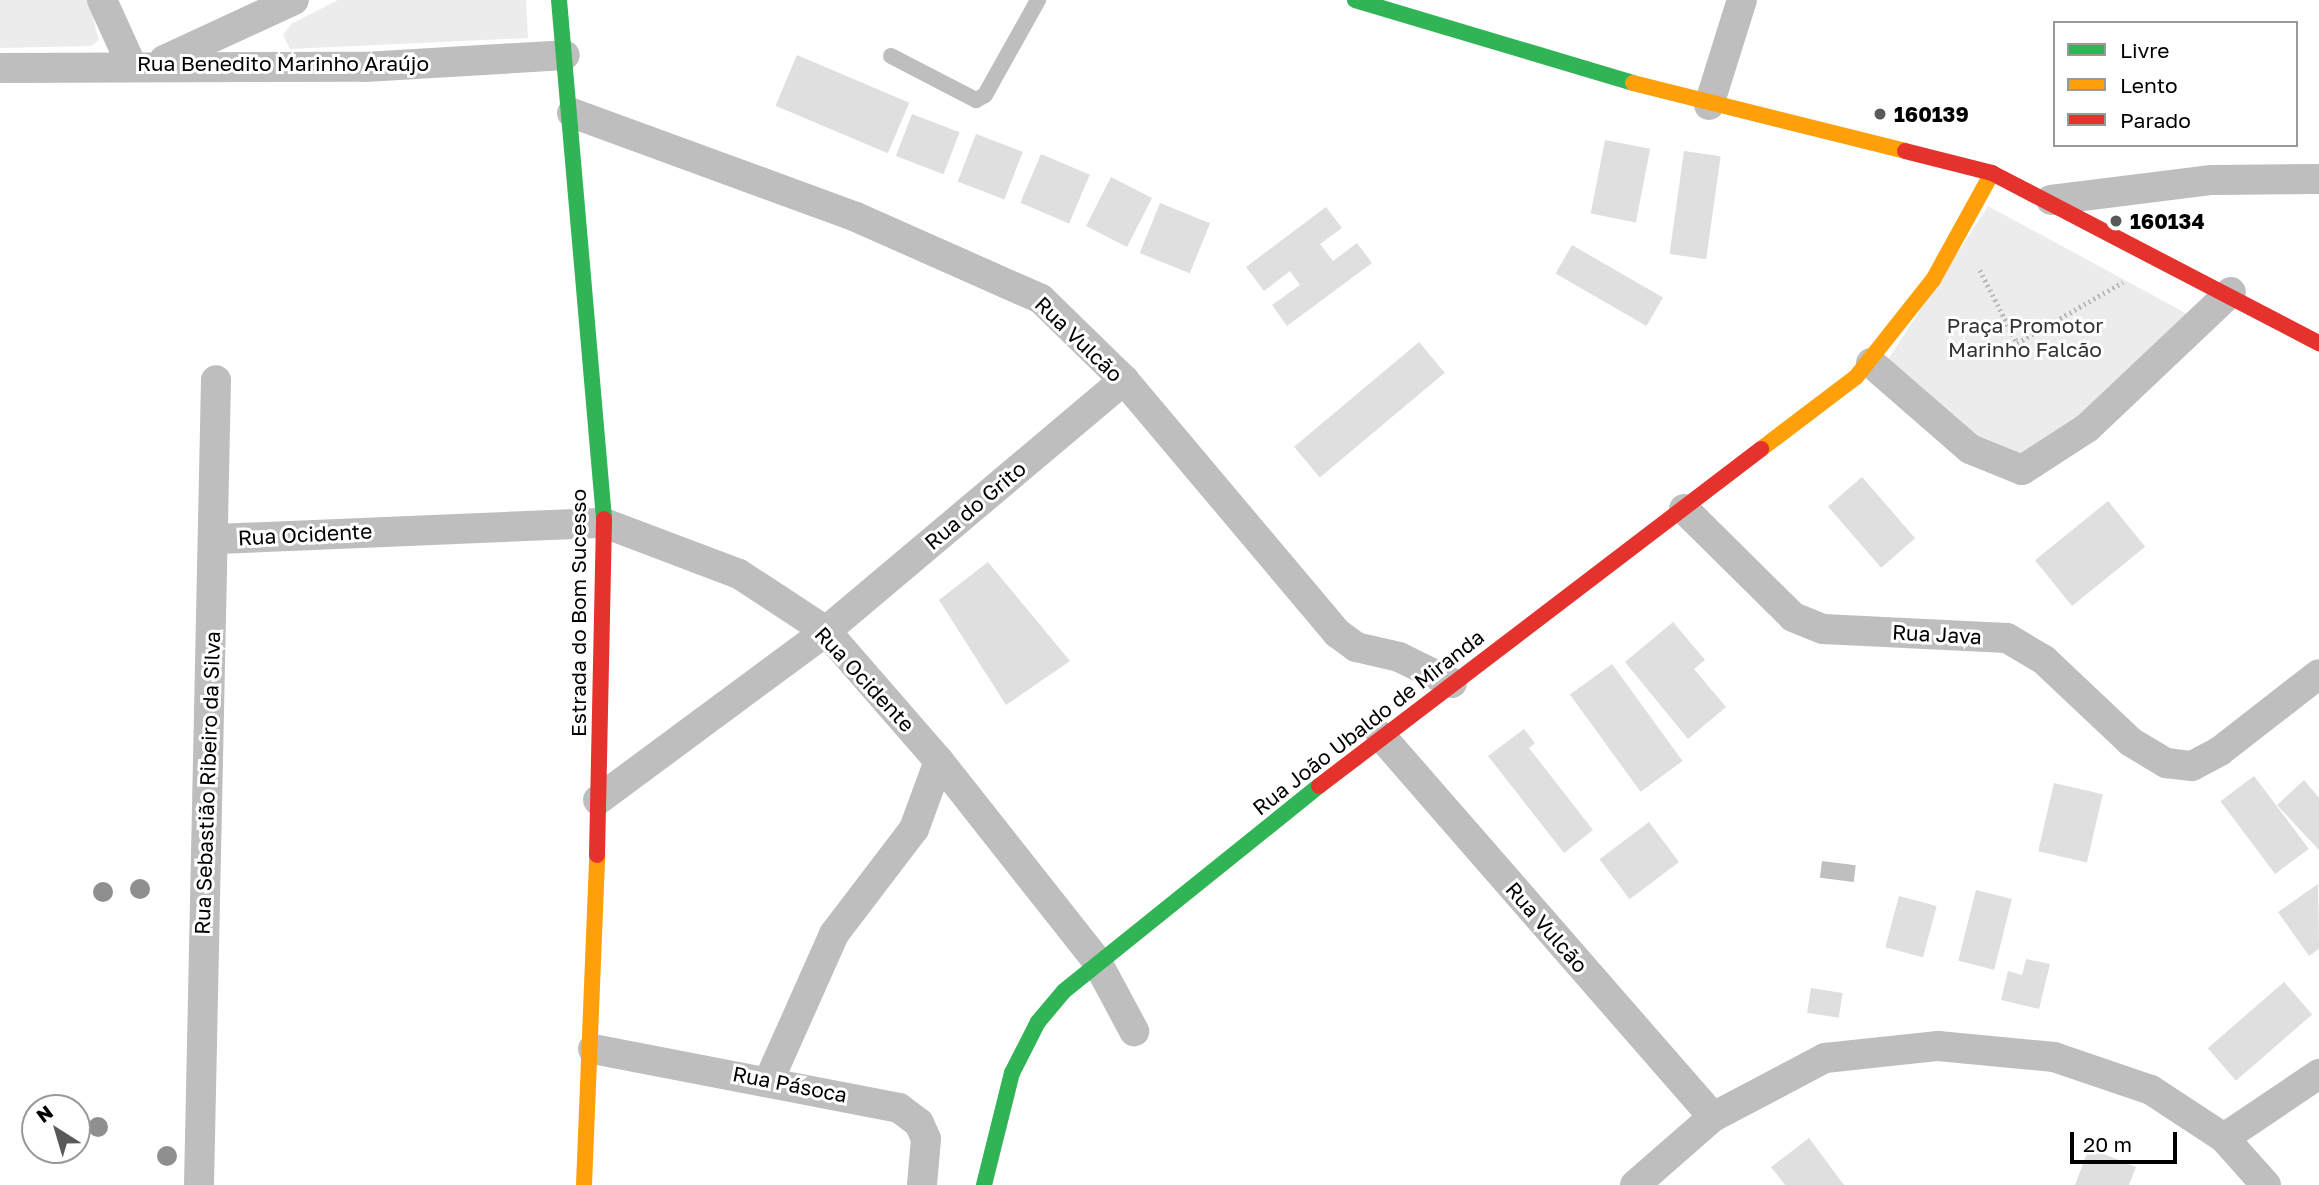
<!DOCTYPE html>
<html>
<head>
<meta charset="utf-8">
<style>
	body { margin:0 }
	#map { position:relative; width:2319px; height:1185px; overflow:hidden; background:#fff; font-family:"Golos Text",sans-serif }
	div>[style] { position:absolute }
	.green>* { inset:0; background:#ececec }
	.water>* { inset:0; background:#bfbfbf; transform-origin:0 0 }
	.building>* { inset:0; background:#dfdfdf; transform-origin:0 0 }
	.path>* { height:4.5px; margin-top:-2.25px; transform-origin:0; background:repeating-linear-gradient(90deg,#b9b9b9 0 2px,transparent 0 5.5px) }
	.lane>* { height:16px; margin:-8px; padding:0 8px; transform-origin:8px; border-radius:8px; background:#bebebe }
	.street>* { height:30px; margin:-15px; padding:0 15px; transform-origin:15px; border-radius:15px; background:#bebebe }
	.fast>* { height:16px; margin:-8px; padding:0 8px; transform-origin:8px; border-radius:8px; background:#30b455 }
	.slow>* { height:16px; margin:-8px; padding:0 8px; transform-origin:8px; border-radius:8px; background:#ff9f0a }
	.jam>* { height:16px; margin:-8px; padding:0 8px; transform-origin:8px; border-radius:8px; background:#e5322d }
	.trees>* { width:20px; height:20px; margin:-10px; border-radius:50%; background:#8f8f8f }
	.dots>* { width:19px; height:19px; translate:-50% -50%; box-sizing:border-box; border:4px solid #fff; border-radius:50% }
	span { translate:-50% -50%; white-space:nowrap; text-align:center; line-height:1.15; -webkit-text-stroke:6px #fff; paint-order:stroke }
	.street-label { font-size:21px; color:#000 }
	.poi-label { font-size:21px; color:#000; font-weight:700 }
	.left { translate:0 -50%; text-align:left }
	.park-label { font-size:21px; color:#333 }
	.legend { position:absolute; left:2053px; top:21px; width:245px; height:126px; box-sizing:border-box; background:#fff; border:2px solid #999; margin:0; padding:9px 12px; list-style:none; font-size:21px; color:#000 }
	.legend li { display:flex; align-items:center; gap:14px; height:35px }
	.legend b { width:35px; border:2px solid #999 }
	.north { position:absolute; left:21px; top:1094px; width:70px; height:70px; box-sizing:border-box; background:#fff; border:2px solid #999; border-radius:50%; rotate:323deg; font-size:19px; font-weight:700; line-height:28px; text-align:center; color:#000 }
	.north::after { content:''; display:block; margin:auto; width:24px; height:32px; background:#595959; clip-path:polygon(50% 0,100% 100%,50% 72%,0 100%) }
	.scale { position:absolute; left:2070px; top:1132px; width:107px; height:32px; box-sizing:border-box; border:4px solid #000; border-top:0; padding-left:9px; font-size:21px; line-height:24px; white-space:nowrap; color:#000; -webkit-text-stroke:5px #fff; paint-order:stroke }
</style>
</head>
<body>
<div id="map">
	<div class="green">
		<div style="clip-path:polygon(0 0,88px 0,99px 40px,91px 46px,0 48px)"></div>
		<div style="clip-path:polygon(338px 0,526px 0,528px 38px,290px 49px,283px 35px,291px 24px)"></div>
		<div style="clip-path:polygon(1988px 206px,2193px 317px,2057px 442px,2013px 462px,1973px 440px,1887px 361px)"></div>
	</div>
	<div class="water">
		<div style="left:1822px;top:861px;width:34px;height:17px;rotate:7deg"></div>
	</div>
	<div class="building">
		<div style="left:797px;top:55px;width:122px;height:55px;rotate:23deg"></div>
		<div style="left:912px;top:114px;width:51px;height:45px;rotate:21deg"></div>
		<div style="left:976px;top:134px;width:50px;height:51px;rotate:21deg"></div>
		<div style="left:1605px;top:140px;width:46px;height:75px;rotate:11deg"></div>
		<div style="left:1684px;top:151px;width:37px;height:104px;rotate:8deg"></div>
		<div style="left:1041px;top:154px;width:53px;height:53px;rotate:23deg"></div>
		<div style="left:1111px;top:177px;width:46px;height:55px;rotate:27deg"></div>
		<div style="left:1160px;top:203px;width:54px;height:54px;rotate:22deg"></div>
		<div style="clip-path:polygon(1326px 207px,1342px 228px,1320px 244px,1333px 261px,1357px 243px,1372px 263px,1287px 326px,1272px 305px,1300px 285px,1290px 271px,1264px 291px,1246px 267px)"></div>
		<div style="left:1572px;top:245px;width:105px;height:33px;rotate:30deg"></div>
		<div style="left:1419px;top:342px;width:40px;height:163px;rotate:50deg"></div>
		<div style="left:1862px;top:477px;width:81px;height:45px;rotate:49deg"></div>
		<div style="left:2108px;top:501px;width:59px;height:94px;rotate:51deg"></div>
		<div style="clip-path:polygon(988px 562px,1070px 661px,1006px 705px,939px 600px)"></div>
		<div style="clip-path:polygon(1673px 622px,1705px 660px,1694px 669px,1726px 707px,1688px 739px,1625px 662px)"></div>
		<div style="left:1612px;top:664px;width:120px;height:52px;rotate:54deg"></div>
		<div style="clip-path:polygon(1524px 729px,1535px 743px,1529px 748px,1593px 830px,1564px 853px,1488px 756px)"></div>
		<div style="left:2254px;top:776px;width:91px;height:42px;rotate:53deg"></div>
		<div style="clip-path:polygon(2304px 780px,2319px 798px,2319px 850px,2277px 805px)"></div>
		<div style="left:2054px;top:783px;width:50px;height:70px;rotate:13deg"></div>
		<div style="left:1649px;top:822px;width:50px;height:62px;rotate:53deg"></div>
		<div style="clip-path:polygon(2318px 884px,2319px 949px,2309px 956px,2278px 912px)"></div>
		<div style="left:1976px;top:890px;width:37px;height:73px;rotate:14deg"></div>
		<div style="left:1899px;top:896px;width:39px;height:53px;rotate:15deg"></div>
		<div style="clip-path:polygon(2026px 959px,2050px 964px,2039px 1009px,2001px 1000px,2008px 971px,2022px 975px)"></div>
		<div style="left:2284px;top:982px;width:43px;height:101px;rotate:49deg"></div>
		<div style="left:1811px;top:988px;width:32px;height:25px;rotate:9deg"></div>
		<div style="clip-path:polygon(1809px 1138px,1844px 1185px,1785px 1185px,1771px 1167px)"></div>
		<div style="clip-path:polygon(2089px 1148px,2136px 1167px,2129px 1185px,2075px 1185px)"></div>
	</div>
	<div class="path">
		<div style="left:1980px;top:270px;width:82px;rotate:63.1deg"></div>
		<div style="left:2017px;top:343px;width:122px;rotate:-29.9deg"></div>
	</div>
	<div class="lane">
		<div style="left:891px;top:56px;width:96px;rotate:27.4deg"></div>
		<div style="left:976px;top:100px;width:10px;rotate:-29deg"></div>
		<div style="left:985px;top:95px;width:109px;rotate:-60.8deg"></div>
	</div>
	<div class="street">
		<div style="left:102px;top:0;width:70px;rotate:65.6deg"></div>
		<div style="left:164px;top:60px;width:143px;rotate:-24.8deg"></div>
		<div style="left:0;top:68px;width:365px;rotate:-0.2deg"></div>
		<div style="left:365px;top:67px;width:200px;rotate:-3.4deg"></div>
		<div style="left:1709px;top:105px;width:110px;rotate:-72.6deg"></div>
		<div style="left:572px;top:113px;width:302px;rotate:20.1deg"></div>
		<div style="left:856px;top:217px;width:202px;rotate:23.9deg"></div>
		<div style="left:1041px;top:299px;width:116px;rotate:44.3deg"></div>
		<div style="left:1124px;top:380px;width:331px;rotate:49.9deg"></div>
		<div style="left:1337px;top:633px;width:24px;rotate:36deg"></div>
		<div style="left:1356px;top:647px;width:44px;rotate:13.1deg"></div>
		<div style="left:1399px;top:657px;width:59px;rotate:26.1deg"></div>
		<div style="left:2051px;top:200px;width:162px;rotate:-7.1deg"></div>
		<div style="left:2212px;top:180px;width:107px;rotate:-0.5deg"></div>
		<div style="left:1871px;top:363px;width:131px;rotate:41deg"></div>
		<div style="left:1970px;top:449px;width:56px;rotate:22deg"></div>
		<div style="left:2022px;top:470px;width:77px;rotate:-32.9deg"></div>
		<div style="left:2087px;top:428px;width:198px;rotate:-43.4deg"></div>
		<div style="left:1684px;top:509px;width:153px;rotate:44.7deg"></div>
		<div style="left:1793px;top:617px;width:32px;rotate:22deg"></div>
		<div style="left:1823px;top:629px;width:184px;rotate:2.8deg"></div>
		<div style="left:2007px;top:638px;width:43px;rotate:30.7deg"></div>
		<div style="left:2044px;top:660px;width:120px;rotate:43.3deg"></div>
		<div style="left:2131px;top:742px;width:41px;rotate:31deg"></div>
		<div style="left:2166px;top:763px;width:26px;rotate:7deg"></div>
		<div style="left:2192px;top:766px;width:32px;rotate:-28deg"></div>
		<div style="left:2220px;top:751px;width:125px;rotate:-37.9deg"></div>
		<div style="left:217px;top:539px;width:387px;rotate:-2.4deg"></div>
		<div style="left:604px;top:523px;width:144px;rotate:20.7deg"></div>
		<div style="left:739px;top:574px;width:104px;rotate:33.2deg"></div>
		<div style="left:826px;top:631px;width:172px;rotate:49deg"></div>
		<div style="left:939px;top:761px;width:253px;rotate:51.7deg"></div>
		<div style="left:1096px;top:960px;width:81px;rotate:61.8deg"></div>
		<div style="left:1381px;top:736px;width:505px;rotate:48.93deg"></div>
		<div style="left:598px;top:800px;width:284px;rotate:-36.5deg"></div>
		<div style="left:826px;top:631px;width:390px;rotate:-40.1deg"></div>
		<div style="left:593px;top:1049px;width:312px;rotate:10.9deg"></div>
		<div style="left:899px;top:1108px;width:25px;rotate:37deg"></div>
		<div style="left:919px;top:1123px;width:17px;rotate:66deg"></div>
		<div style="left:926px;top:1139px;width:46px;rotate:95deg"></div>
		<div style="left:770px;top:1078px;width:158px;rotate:-66deg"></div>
		<div style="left:834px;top:934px;width:132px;rotate:-52.7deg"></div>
		<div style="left:914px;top:829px;width:72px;rotate:-69.8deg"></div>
		<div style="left:2224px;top:1138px;width:115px;rotate:-34deg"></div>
		<div style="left:199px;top:1185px;width:805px;rotate:-88.79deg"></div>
		<div style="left:1635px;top:1185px;width:103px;rotate:-41.1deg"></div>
		<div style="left:1713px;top:1117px;width:127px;rotate:-27.8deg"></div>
		<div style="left:1825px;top:1058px;width:114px;rotate:-6.1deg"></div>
		<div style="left:1938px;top:1046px;width:117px;rotate:5.4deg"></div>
		<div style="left:2054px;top:1057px;width:102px;rotate:18.8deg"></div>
		<div style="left:2151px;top:1090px;width:87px;rotate:33.3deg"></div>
		<div style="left:2224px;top:1138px;width:63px;rotate:48.2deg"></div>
	</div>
	<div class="fast">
		<div style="left:559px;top:0;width:521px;rotate:85.04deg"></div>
		<div style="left:1355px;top:0;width:290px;rotate:16.6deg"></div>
		<div style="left:984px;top:1185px;width:115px;rotate:-76deg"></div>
		<div style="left:1012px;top:1073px;width:57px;rotate:-63deg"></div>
		<div style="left:1038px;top:1022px;width:40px;rotate:-50deg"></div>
		<div style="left:1064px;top:991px;width:327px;rotate:-38.8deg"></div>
	</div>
	<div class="slow">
		<div style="left:1633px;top:83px;width:280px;rotate:14deg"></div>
		<div style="left:1761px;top:449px;width:119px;rotate:-37.2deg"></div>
		<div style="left:1856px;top:377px;width:124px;rotate:-51.6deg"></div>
		<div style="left:1933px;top:280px;width:122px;rotate:-61.1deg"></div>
		<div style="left:584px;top:1185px;width:330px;rotate:-87.7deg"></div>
	</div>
	<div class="jam">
		<div style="left:1905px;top:151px;width:90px;rotate:14.2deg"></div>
		<div style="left:1992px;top:173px;width:369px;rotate:27.5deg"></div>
		<div style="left:1319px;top:786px;width:556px;rotate:-37.32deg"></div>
		<div style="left:597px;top:855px;width:336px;rotate:-88.8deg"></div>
	</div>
	<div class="trees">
		<div style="left:140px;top:889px"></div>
		<div style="left:103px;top:892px"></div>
		<div style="left:98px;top:1127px"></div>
		<div style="left:167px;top:1156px"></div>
	</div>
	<div class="dots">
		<div style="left:1880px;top:114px;background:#595959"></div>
		<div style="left:2116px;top:221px;background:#595959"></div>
	</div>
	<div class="street-label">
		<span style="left:283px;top:63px">Rua Benedito Marinho Araújo</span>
		<span style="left:1079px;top:339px;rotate:44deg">Rua Vulcão</span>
		<span style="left:975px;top:505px;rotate:-40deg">Rua do Grito</span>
		<span style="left:305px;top:534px;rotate:-3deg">Rua Ocidente</span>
		<span style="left:578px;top:613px;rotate:-90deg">Estrada do Bom Sucesso</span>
		<span style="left:1937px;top:634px;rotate:3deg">Rua Java</span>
		<span style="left:865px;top:679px;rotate:47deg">Rua Ocidente</span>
		<span style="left:1368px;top:722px;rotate:-38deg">Rua João Ubaldo de Miranda</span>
		<span style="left:207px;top:783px;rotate:-88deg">Rua Sebastião Ribeiro da Silva</span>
		<span style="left:1547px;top:927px;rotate:49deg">Rua Vulcão</span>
		<span style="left:790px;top:1084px;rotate:11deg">Rua Pásoca</span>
	</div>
	<div class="poi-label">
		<span class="left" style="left:1894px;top:114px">160139</span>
		<span class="left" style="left:2130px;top:221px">160134</span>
	</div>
	<div class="park-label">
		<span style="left:2025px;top:337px">Praça Promotor<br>Marinho Falcão</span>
	</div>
	<ul class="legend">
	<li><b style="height:9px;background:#30b455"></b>Livre</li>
	<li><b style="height:9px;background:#ff9f0a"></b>Lento</li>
	<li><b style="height:9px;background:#e5322d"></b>Parado</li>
	</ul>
	<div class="north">N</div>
	<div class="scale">20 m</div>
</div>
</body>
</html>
